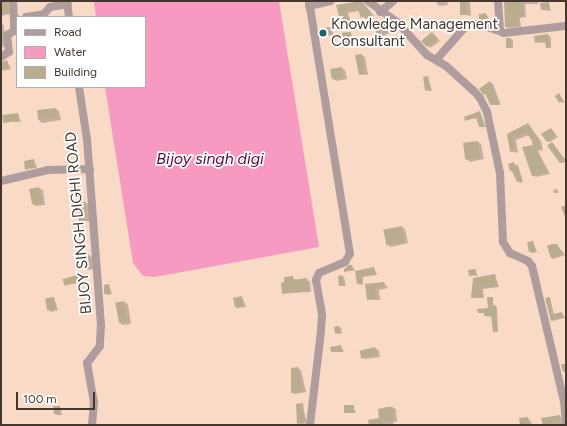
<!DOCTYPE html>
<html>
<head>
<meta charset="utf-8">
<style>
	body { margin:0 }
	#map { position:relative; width:567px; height:426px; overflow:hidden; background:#f9dac7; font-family:Figtree,sans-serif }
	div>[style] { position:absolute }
	.water>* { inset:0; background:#f69ac1 }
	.shadow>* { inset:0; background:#0003 }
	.building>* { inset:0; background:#baac8f; transform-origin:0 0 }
	.minor>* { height:8px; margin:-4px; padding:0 4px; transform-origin:4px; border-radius:4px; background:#ae9d9c }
	.dots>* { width:11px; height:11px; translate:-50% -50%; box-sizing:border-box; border:2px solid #fff; border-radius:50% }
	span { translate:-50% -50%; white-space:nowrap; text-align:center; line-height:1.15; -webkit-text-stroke:3.5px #fff; paint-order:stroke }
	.poi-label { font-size:15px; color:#43372f }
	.left { translate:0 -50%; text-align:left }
	.street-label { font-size:15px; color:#43372f }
	.water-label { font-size:16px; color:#5a0937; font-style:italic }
	.frame { position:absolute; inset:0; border:2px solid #43372f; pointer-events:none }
	.legend { position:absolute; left:16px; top:16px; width:130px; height:72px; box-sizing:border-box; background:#fff; border:1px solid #b4afac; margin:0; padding:5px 7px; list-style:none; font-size:12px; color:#43372f }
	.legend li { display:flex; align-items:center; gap:8px; height:20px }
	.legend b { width:20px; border:1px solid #b4afac }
	.scale { position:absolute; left:16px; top:392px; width:79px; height:18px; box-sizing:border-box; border:2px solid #43372f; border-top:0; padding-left:5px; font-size:12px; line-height:14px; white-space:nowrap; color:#43372f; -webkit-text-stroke:3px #fff; paint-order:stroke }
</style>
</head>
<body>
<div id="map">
	<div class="water">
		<div style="clip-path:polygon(94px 1px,279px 1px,319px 247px,155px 277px,143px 276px,133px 263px,105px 87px,145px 87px,145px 17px,96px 17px)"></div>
	</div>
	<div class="shadow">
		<div style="clip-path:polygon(3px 1px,9px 1px,11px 14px,1px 16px)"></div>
		<div style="clip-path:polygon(362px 1px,374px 16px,365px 19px,359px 11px,348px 13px,351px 23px,342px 23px,337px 6px)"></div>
		<div style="clip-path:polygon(435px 1px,447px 1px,448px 5px,439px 6px)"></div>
		<div style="clip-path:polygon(462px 1px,470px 1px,471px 16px,462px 14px)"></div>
		<div style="clip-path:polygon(505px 1px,538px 1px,538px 4px,525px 4px,526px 17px,520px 18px,521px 27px,509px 28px,506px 27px)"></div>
		<div style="clip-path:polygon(549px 3px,551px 11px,542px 10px)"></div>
		<div style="clip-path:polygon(485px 14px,488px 16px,488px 21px,482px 19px)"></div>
		<div style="clip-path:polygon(1px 24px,4px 25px,5px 46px,1px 47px)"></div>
		<div style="clip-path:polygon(392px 25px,397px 30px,381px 37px,377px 35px,381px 30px)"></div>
		<div style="clip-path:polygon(331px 29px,334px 35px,321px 36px)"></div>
		<div style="clip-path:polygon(351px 33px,354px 45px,346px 46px,344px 45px)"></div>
		<div style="clip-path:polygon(434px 35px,440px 41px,430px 48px,423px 41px)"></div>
		<div style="clip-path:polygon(548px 35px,551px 37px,551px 48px,547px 48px,546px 43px,535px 42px)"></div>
		<div style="clip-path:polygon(510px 39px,513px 40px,513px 48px,507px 47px)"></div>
		<div style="clip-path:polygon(361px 55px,365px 57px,368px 75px,359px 74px)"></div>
		<div style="clip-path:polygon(7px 61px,11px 69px,3px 71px,1px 62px)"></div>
		<div style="clip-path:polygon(341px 68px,345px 70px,347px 79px,337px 81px,333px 79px)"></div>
		<div style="clip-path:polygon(428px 77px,432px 91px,428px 91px,426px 90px)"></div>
		<div style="clip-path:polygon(490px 82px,493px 84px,501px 105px,491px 105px,485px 94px)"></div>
		<div style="clip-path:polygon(559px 95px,565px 102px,562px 103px,560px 102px)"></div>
		<div style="clip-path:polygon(56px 109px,59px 111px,61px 120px,43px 123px,39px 121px)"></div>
		<div style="clip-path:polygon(480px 112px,486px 127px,480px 127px,478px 118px,466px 120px,465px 117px)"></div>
		<div style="clip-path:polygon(18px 114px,21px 122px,4px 122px)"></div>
		<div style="clip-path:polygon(528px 124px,541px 141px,543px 150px,538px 151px,550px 174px,536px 177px,532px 175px,534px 146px,529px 135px,516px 140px,518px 153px,511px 151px,508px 135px)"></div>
		<div style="clip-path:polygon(551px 129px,558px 137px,550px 142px,548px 141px)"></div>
		<div style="clip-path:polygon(478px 142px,481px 144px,484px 159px,470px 162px,467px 159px)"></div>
		<div style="clip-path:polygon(552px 144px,566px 160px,566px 162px,560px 163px,549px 147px)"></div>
		<div style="clip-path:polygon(34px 160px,37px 168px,26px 169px)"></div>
		<div style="clip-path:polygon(518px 166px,523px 182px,520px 183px,514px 172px,511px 171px)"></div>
		<div style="clip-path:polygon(39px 188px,43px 190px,45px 205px,36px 206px,33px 204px)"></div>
		<div style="clip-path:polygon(557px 189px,559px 193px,554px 193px,553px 190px)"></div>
		<div style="clip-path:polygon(86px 203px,90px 205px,91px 222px,82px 220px)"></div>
		<div style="clip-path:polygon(402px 227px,405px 229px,408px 243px,391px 247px,388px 245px)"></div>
		<div style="clip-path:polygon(533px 242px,537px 252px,532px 253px,530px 252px)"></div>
		<div style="clip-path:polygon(557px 245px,565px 255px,553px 259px,551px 257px)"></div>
		<div style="clip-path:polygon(90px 256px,94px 258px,95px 269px,88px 270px,84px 268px)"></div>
		<div style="clip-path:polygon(352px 266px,355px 271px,345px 271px)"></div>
		<div style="clip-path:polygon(374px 268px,377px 275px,363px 277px,363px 285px,358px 284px,356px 272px)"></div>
		<div style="clip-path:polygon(475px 270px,478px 276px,470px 275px)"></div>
		<div style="clip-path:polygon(495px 275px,499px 287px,483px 289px,484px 298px,473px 298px,474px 279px)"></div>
		<div style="clip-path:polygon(77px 276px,80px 283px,65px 285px)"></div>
		<div style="clip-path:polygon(342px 276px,344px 277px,346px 286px,340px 286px)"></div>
		<div style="clip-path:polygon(292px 277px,296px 280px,310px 281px,311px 292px,283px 293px)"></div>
		<div style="clip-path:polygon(384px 283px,388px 288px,379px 290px,380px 300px,368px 299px,366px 285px)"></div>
		<div style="clip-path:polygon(109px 285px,112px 294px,107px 295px,105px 293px)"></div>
		<div style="clip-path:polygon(242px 297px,246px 307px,238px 308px,235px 307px)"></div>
		<div style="clip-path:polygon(54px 298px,58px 310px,51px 312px,48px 310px)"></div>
		<div style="clip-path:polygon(492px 298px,494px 307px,497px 307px,498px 332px,495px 332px,492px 316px,487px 317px,485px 313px,479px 313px,489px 308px)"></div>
		<div style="clip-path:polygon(550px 298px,554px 315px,562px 313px,565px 318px,552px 321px)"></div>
		<div style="clip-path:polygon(124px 302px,128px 304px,131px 324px,123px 325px,120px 323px,117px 303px)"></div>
		<div style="clip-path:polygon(339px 327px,341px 328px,342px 334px,336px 333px)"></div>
		<div style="clip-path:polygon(341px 346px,344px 352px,332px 352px)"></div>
		<div style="clip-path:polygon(375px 348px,379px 351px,380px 357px,365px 359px,361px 357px)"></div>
		<div style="clip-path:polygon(298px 368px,301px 370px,306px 392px,295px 394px,292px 392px,291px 383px,293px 383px)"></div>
		<div style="clip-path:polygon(302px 404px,307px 423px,301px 424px,298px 423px)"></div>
		<div style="clip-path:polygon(353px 406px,356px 413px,345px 412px)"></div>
		<div style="clip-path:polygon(60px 407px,62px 415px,57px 415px,55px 414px)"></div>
		<div style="clip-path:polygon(393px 408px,396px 409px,397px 422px,393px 422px,394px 425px,370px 425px)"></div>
		<div style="clip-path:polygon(559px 416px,563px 418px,564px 425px,544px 425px,542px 419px)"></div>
		<div style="clip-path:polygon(528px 418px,533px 425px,521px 425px)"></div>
	</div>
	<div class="building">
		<div style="clip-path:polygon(1px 1px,7px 1px,8px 12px,1px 14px)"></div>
		<div style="clip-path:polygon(361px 1px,372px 14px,361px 18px,358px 10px,346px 11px,349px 22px,341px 24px,336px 5px)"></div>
		<div style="left:460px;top:1px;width:7px;height:14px"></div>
		<div style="clip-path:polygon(504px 1px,523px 1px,524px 16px,518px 17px,519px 26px,505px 27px)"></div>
		<div style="clip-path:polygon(549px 2px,549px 10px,541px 10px,540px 3px)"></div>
		<div style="clip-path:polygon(486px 13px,486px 21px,479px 19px,479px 14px)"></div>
		<div style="clip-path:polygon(380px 21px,388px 22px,395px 28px,376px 36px,376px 30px,380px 29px)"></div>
		<div style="left:331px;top:27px;width:7px;height:12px;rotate:82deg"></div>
		<div style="left:351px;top:32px;width:12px;height:9px;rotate:85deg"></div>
		<div style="clip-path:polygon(432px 32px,438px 39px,427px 47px,421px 41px)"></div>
		<div style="left:548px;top:34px;width:7px;height:14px;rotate:82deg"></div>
		<div style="left:506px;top:38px;width:5px;height:10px"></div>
		<div style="clip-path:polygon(545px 42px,550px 42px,551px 48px,546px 48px)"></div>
		<div style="clip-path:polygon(362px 54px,365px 74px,359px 75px,355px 55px)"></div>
		<div style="clip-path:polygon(7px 60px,9px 68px,1px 70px,1px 62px)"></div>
		<div style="clip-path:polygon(342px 67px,343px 78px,332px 79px,330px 69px)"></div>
		<div style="left:428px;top:76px;width:14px;height:5px;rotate:82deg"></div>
		<div style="clip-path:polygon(490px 81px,499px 104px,490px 105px,486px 93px,484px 95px,479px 89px)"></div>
		<div style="clip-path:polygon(559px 93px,563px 100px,559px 103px,555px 96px)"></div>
		<div style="left:56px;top:108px;width:10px;height:19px;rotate:84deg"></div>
		<div style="clip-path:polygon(480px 111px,484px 126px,479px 127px,476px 117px,465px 121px,464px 117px)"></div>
		<div style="left:18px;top:113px;width:8px;height:16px;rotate:83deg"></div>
		<div style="clip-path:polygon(528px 123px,538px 139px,541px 148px,536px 149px,547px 172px,532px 176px,522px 147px,533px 145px,532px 140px,526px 133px,513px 138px,515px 151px,510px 152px,507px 134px)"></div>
		<div style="clip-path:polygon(551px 128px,556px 135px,547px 142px,541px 134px)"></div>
		<div style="left:478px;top:141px;width:17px;height:15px;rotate:83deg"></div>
		<div style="left:552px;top:142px;width:22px;height:6px;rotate:54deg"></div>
		<div style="clip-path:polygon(34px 159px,35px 167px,25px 170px,24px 161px)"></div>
		<div style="clip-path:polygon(514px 162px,515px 165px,518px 165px,522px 181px,517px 182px,512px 171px,510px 171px,508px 164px)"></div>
		<div style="left:39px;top:187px;width:16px;height:10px;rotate:79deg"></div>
		<div style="left:79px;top:202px;width:7px;height:19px"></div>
		<div style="clip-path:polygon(566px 205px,566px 219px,561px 207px)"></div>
		<div style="left:402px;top:226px;width:16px;height:19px;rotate:79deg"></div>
		<div style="clip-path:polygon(533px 241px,536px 251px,529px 252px,527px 242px)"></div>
		<div style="clip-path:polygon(552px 244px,557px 244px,563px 254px,551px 258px,547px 246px)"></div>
		<div style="left:90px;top:255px;width:12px;height:8px;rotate:85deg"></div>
		<div style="clip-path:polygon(349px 265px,352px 265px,353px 270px,344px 272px,344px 269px)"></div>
		<div style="clip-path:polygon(374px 267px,376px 274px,361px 276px,362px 284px,357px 284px,355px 271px)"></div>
		<div style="clip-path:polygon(476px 269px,476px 275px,469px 276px,468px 270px)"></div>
		<div style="clip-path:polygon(495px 274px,497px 286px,481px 288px,482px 297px,471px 298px,473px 278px)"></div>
		<div style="left:77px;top:275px;width:7px;height:15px;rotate:74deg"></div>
		<div style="clip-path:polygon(342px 275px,344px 285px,339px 286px,338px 276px)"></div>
		<div style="clip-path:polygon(293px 276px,293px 280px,307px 278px,309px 291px,282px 294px,281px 283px,284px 282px,284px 277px)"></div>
		<div style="clip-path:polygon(384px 282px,385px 287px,375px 288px,377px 299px,367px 300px,365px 284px)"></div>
		<div style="clip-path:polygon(109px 284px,110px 293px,104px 294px,104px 285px)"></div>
		<div style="left:242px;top:296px;width:10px;height:9px;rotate:79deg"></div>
		<div style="left:54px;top:297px;width:12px;height:9px;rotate:81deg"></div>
		<div style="clip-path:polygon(487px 297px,493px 297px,493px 306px,496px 305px,497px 332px,493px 332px,491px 315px,484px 316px,484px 313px,478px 313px,477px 309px,488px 308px)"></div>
		<div style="clip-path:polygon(550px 297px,553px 314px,562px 312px,563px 317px,551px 321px,545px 298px)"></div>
		<div style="left:124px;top:301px;width:21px;height:9px;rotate:79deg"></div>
		<div style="left:339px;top:326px;width:7px;height:5px;rotate:82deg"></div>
		<div style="clip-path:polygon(341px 345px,342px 351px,331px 352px,330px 347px)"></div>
		<div style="left:375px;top:347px;width:8px;height:16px;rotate:76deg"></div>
		<div style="clip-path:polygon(561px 364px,566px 364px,566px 371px,563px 372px)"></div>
		<div style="clip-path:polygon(298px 367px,303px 391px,291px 393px,291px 368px)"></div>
		<div style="clip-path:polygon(303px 403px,305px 422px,297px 424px,296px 404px)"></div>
		<div style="left:344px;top:405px;width:10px;height:8px"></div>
		<div style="clip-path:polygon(53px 406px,60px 406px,61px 414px,54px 414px)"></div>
		<div style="clip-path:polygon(387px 407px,393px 407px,394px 421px,383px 422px,383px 425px,369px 425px,368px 420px,379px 418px,378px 409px)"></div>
		<div style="clip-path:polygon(560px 415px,560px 423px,543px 425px,541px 418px)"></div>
		<div style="clip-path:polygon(528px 417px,529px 425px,520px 425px,519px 418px)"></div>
	</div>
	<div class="minor">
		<div style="left:13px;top:1px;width:18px;rotate:87deg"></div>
		<div style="left:14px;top:19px;width:3px"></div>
		<div style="left:67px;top:1px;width:16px;rotate:83deg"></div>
		<div style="left:309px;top:1px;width:256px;rotate:80.8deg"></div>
		<div style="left:350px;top:254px;width:9px;rotate:122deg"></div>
		<div style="left:345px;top:262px;width:28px;rotate:157deg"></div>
		<div style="left:319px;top:273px;width:8px;rotate:113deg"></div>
		<div style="left:316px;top:280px;width:36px;rotate:80deg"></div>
		<div style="left:322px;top:315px;width:16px;rotate:94deg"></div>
		<div style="left:321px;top:331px;width:95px;rotate:96.7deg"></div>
		<div style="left:368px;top:1px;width:36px;rotate:36deg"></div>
		<div style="left:397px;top:22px;width:45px;rotate:47.7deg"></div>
		<div style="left:427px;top:55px;width:22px;rotate:30deg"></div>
		<div style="left:446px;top:66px;width:38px;rotate:42deg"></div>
		<div style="left:474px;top:91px;width:9px;rotate:49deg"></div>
		<div style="left:480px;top:98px;width:16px;rotate:63deg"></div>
		<div style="left:487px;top:112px;width:62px;rotate:78deg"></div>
		<div style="left:500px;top:173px;width:69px;rotate:87.5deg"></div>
		<div style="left:503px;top:242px;width:13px;rotate:58deg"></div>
		<div style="left:510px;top:253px;width:20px;rotate:24deg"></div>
		<div style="left:528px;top:261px;width:6px;rotate:51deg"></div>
		<div style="left:532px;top:266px;width:139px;rotate:76.7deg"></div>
		<div style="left:564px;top:401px;width:24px;rotate:85deg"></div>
		<div style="left:498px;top:1px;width:30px;rotate:86deg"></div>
		<div style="left:500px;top:31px;width:4px;rotate:27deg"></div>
		<div style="left:504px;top:33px;width:62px;rotate:-6.4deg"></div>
		<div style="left:309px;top:6px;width:22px;rotate:-13deg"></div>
		<div style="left:380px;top:12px;width:17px;rotate:-40deg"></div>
		<div style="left:26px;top:17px;width:18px;rotate:-9deg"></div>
		<div style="left:44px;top:14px;width:9px;rotate:-49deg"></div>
		<div style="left:50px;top:7px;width:18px;rotate:-9deg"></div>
		<div style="left:1px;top:57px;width:9px;rotate:-32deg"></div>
		<div style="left:9px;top:52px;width:17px;rotate:-97deg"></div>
		<div style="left:7px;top:35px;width:8px;rotate:-30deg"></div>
		<div style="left:14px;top:31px;width:12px;rotate:-90deg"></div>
		<div style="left:436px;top:60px;width:45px;rotate:-48.6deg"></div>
		<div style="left:466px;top:26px;width:12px;rotate:-9deg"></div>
		<div style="left:478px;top:24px;width:23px;rotate:18deg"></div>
		<div style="left:79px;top:87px;width:53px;rotate:81.3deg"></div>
		<div style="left:87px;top:139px;width:186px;rotate:85.7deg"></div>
		<div style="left:101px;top:324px;width:22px;rotate:93deg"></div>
		<div style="left:100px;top:346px;width:21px;rotate:127deg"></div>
		<div style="left:87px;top:363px;width:40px;rotate:80deg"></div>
		<div style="left:94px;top:402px;width:23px;rotate:95deg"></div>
		<div style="left:1px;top:181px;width:48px;rotate:-13.2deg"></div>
		<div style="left:48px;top:170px;width:42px;rotate:-1.4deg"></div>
	</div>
	<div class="dots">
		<div style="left:323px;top:33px;background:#15626c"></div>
	</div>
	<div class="poi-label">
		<span class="left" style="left:331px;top:33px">Knowledge Management<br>Consultant</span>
	</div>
	<div class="street-label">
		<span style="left:79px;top:223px;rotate:-95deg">BIJOY SINGH DIGHI ROAD</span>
	</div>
	<div class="water-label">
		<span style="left:210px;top:159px">Bijoy singh digi</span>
	</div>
	<div class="frame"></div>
	<ul class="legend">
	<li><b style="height:5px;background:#ae9d9c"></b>Road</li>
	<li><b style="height:11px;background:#f69ac1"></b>Water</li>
	<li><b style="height:11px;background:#baac8f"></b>Building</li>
	</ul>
	<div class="scale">100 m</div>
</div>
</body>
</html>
